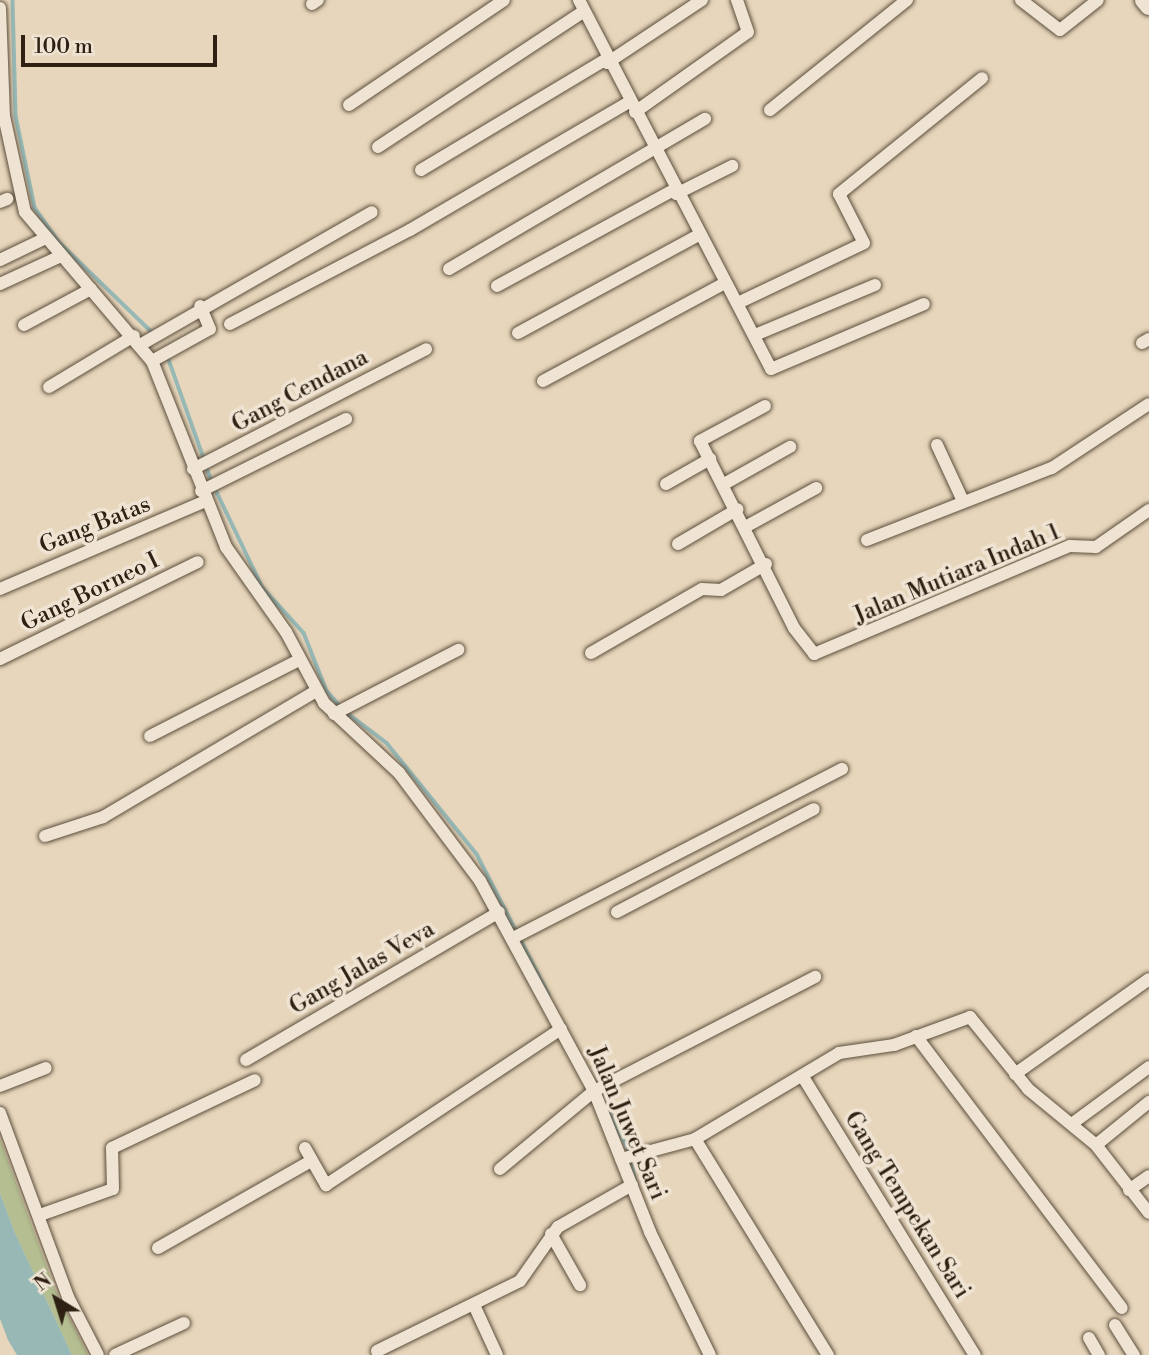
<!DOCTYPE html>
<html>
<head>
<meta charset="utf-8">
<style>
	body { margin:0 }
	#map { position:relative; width:1149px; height:1355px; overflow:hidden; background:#e7d6bb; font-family:"Libre Bodoni",serif }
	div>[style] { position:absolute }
	.green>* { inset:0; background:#b4be91 }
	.water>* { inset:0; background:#97b8b5 }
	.stream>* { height:3.5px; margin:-1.75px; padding:0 1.75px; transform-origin:1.75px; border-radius:1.75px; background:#97b8b5 }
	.roads { filter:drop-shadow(0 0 2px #5c4e3c) drop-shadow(0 0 2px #5c4e3c) }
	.street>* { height:12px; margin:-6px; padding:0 6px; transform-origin:6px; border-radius:6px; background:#efe4d3 }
	.secondary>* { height:18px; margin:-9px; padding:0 9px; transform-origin:9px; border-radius:9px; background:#efe4d3 }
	span { translate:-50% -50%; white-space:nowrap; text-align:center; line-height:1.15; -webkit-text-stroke:7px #efe4d3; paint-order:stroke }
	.street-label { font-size:23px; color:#2e2012 }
	.north { position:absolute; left:21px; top:1264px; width:70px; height:70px; -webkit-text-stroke:5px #efe4d3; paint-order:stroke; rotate:322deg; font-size:19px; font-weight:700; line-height:28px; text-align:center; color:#2e2012 }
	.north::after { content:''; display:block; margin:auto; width:24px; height:32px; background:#2e2012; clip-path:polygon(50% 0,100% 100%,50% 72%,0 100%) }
	.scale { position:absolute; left:21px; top:35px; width:196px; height:32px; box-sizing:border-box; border:4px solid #2e2012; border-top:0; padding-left:9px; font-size:21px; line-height:24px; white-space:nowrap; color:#2e2012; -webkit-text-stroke:5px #efe4d3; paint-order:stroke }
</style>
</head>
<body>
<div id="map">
	<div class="green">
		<div style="clip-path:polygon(0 1139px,55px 1289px,88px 1355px,72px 1355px,15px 1233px,0 1193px)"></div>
	</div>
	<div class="water">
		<div style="clip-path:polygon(0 1193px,15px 1233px,72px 1355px,17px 1355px,8px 1340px,0 1319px)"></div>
	</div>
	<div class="stream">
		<div style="left:13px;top:0;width:116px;rotate:88.5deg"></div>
		<div style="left:16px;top:116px;width:94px;rotate:78.3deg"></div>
		<div style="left:35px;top:208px;width:43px;rotate:54.5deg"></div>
		<div style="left:60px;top:243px;width:129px;rotate:44.1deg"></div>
		<div style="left:168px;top:357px;width:107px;rotate:70.4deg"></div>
		<div style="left:206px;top:466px;width:16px;rotate:68deg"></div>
		<div style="left:215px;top:488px;width:111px;rotate:64.4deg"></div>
		<div style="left:263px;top:588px;width:61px;rotate:47.7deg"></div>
		<div style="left:304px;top:633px;width:62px;rotate:68.4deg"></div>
		<div style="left:327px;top:691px;width:21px;rotate:49deg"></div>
		<div style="left:346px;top:712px;width:51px;rotate:37.1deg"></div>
		<div style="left:387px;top:743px;width:143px;rotate:51deg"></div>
		<div style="left:477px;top:854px;width:158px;rotate:62.9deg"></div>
		<div style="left:604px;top:1102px;width:54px;rotate:62.5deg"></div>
		<div style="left:629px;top:1150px;width:33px;rotate:78deg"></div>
	</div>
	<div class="roads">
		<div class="street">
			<div style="left:579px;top:0;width:416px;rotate:62.5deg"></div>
			<div style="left:771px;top:369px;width:166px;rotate:-23deg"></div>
			<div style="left:1021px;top:0;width:49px;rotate:37.6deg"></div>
			<div style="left:1060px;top:30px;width:48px;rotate:-38.3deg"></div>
			<div style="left:312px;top:4px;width:7px;rotate:-34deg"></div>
			<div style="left:0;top:8px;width:108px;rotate:87.9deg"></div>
			<div style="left:4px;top:116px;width:98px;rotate:77.7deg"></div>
			<div style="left:25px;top:212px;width:196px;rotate:49.6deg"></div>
			<div style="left:152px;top:361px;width:200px;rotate:68.3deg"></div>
			<div style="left:226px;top:547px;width:104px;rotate:54.8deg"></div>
			<div style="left:286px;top:632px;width:81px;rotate:61.8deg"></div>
			<div style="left:324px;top:703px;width:103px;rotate:43deg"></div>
			<div style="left:399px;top:773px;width:135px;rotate:53.1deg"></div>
			<div style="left:480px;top:881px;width:239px;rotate:61.5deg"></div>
			<div style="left:594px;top:1091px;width:152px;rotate:68.3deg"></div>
			<div style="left:650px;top:1232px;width:137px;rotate:64deg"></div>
			<div style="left:607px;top:63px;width:114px;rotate:-33.6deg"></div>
			<div style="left:349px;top:105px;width:187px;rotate:-34.1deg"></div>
			<div style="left:770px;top:110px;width:176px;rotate:-38.8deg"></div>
			<div style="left:635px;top:112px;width:138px;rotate:-35.3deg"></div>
			<div style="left:748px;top:32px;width:34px;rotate:-109deg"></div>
			<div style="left:378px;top:147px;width:245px;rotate:-33.4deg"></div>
			<div style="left:421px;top:170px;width:214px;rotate:-30.9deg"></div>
			<div style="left:676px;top:194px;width:63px;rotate:-26.6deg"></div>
			<div style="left:0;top:202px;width:8px;rotate:-23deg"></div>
			<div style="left:0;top:260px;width:51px;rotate:-25.6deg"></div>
			<div style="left:449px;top:269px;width:297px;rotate:-30.4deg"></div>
			<div style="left:0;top:284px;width:67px;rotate:-24.7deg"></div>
			<div style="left:497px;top:286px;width:201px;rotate:-28.5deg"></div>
			<div style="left:740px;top:302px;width:137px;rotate:-25.4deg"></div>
			<div style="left:864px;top:243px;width:55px;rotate:-117deg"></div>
			<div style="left:839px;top:194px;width:184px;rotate:-39deg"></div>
			<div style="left:230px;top:324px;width:203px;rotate:-27.6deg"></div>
			<div style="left:410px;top:230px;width:254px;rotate:-30.3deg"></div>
			<div style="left:24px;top:325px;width:76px;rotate:-28.2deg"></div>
			<div style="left:518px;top:333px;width:204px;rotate:-28.5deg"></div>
			<div style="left:755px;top:335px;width:130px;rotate:-22.6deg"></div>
			<div style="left:1142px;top:343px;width:8px;rotate:-30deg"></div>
			<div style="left:140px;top:345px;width:267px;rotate:-29.8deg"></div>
			<div style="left:152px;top:361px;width:66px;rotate:-28.9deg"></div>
			<div style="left:210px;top:329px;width:25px;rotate:-113deg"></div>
			<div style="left:543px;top:381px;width:204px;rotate:-28.3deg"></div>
			<div style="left:49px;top:387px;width:99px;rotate:-31deg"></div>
			<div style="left:765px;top:406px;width:74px;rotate:151.7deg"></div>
			<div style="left:700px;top:441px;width:209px;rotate:63.3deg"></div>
			<div style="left:794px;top:628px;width:33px;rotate:52deg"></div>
			<div style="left:814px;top:654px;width:278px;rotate:-22.9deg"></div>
			<div style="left:1070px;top:546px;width:26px;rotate:2deg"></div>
			<div style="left:1096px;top:547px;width:65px;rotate:-34.9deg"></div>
			<div style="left:937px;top:445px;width:62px;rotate:65.1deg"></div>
			<div style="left:193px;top:469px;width:262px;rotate:-27.2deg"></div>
			<div style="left:666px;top:484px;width:51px;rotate:-29.6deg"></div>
			<div style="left:724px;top:484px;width:76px;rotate:-29.3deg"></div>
			<div style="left:201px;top:491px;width:162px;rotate:-26.4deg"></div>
			<div style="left:747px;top:526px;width:79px;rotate:-28.8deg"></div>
			<div style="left:867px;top:540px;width:199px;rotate:-21.3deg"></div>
			<div style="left:1052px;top:468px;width:116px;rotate:-33.4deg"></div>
			<div style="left:678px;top:544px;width:69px;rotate:-30.3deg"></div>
			<div style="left:0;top:589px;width:223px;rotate:-23.2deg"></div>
			<div style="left:591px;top:653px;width:128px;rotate:-30deg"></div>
			<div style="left:702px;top:589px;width:19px;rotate:3deg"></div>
			<div style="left:721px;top:590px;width:52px;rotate:-30deg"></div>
			<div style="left:0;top:659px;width:220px;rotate:-26.1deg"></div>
			<div style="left:334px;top:714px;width:140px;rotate:-27.3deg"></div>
			<div style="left:150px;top:736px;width:167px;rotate:-27deg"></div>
			<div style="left:45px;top:836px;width:61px;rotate:-18.1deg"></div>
			<div style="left:103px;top:817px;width:247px;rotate:-30.6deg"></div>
			<div style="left:617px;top:912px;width:222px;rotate:-27.6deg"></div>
			<div style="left:513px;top:938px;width:370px;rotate:-27.2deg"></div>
			<div style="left:916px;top:1036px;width:341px;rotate:52.9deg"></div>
			<div style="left:246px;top:1060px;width:293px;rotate:-30.3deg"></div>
			<div style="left:1015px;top:1074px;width:164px;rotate:-35.3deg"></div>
			<div style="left:803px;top:1077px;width:327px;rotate:58.3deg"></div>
			<div style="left:0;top:1086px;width:49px;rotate:-21.4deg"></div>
			<div style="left:0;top:1113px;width:196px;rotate:69.7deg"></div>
			<div style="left:68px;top:1297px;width:65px;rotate:62.7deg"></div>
			<div style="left:1073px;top:1123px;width:94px;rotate:-36.4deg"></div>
			<div style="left:695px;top:1139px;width:254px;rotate:58.4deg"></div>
			<div style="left:1096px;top:1145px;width:68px;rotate:-39.1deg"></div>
			<div style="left:305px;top:1148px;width:43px;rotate:60.4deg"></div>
			<div style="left:326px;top:1185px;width:282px;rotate:-33.6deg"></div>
			<div style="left:621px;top:1159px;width:77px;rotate:-15.1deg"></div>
			<div style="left:695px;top:1139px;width:168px;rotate:-30.8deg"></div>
			<div style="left:839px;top:1053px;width:56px;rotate:-8.3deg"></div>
			<div style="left:894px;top:1045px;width:81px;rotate:-20.2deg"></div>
			<div style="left:970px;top:1017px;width:92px;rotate:51.1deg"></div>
			<div style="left:1028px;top:1089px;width:88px;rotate:39.5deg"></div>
			<div style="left:1096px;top:1145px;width:86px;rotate:52.1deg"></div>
			<div style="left:500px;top:1169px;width:122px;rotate:-39.7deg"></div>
			<div style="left:594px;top:1091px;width:249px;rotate:-27.3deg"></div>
			<div style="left:1129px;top:1190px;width:24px;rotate:-35deg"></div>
			<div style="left:40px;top:1215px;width:77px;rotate:-19.6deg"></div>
			<div style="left:113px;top:1189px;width:41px;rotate:-91.4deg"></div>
			<div style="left:112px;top:1148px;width:158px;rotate:-25.4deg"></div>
			<div style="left:551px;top:1234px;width:59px;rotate:60.4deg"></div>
			<div style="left:158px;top:1248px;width:176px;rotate:-29.6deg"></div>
			<div style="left:474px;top:1305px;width:55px;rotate:65.3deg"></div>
			<div style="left:1115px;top:1325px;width:36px;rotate:58deg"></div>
			<div style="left:1089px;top:1338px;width:20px;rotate:60deg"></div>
			<div style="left:377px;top:1351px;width:159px;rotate:-26.1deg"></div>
			<div style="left:520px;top:1281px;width:66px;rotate:-54.9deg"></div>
			<div style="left:558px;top:1227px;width:85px;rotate:-29.6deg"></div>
			<div style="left:115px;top:1355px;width:76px;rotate:-24.9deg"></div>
		</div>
		<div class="secondary">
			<div style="left:1144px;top:0;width:8px;rotate:50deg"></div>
		</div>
	</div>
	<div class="street-label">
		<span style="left:300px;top:391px;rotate:-28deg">Gang Cendana</span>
		<span style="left:95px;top:525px;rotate:-22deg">Gang Batas</span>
		<span style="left:957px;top:574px;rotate:-23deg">Jalan Mutiara Indah 1</span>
		<span style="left:90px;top:592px;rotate:-26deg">Gang Borneo I</span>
		<span style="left:362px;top:968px;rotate:-30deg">Gang Jalas Veva</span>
		<span style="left:627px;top:1123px;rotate:67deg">Jalan Juwet Sari</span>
		<span style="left:907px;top:1205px;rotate:58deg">Gang Tempekan Sari</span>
	</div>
	<div class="north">N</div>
	<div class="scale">100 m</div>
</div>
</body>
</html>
